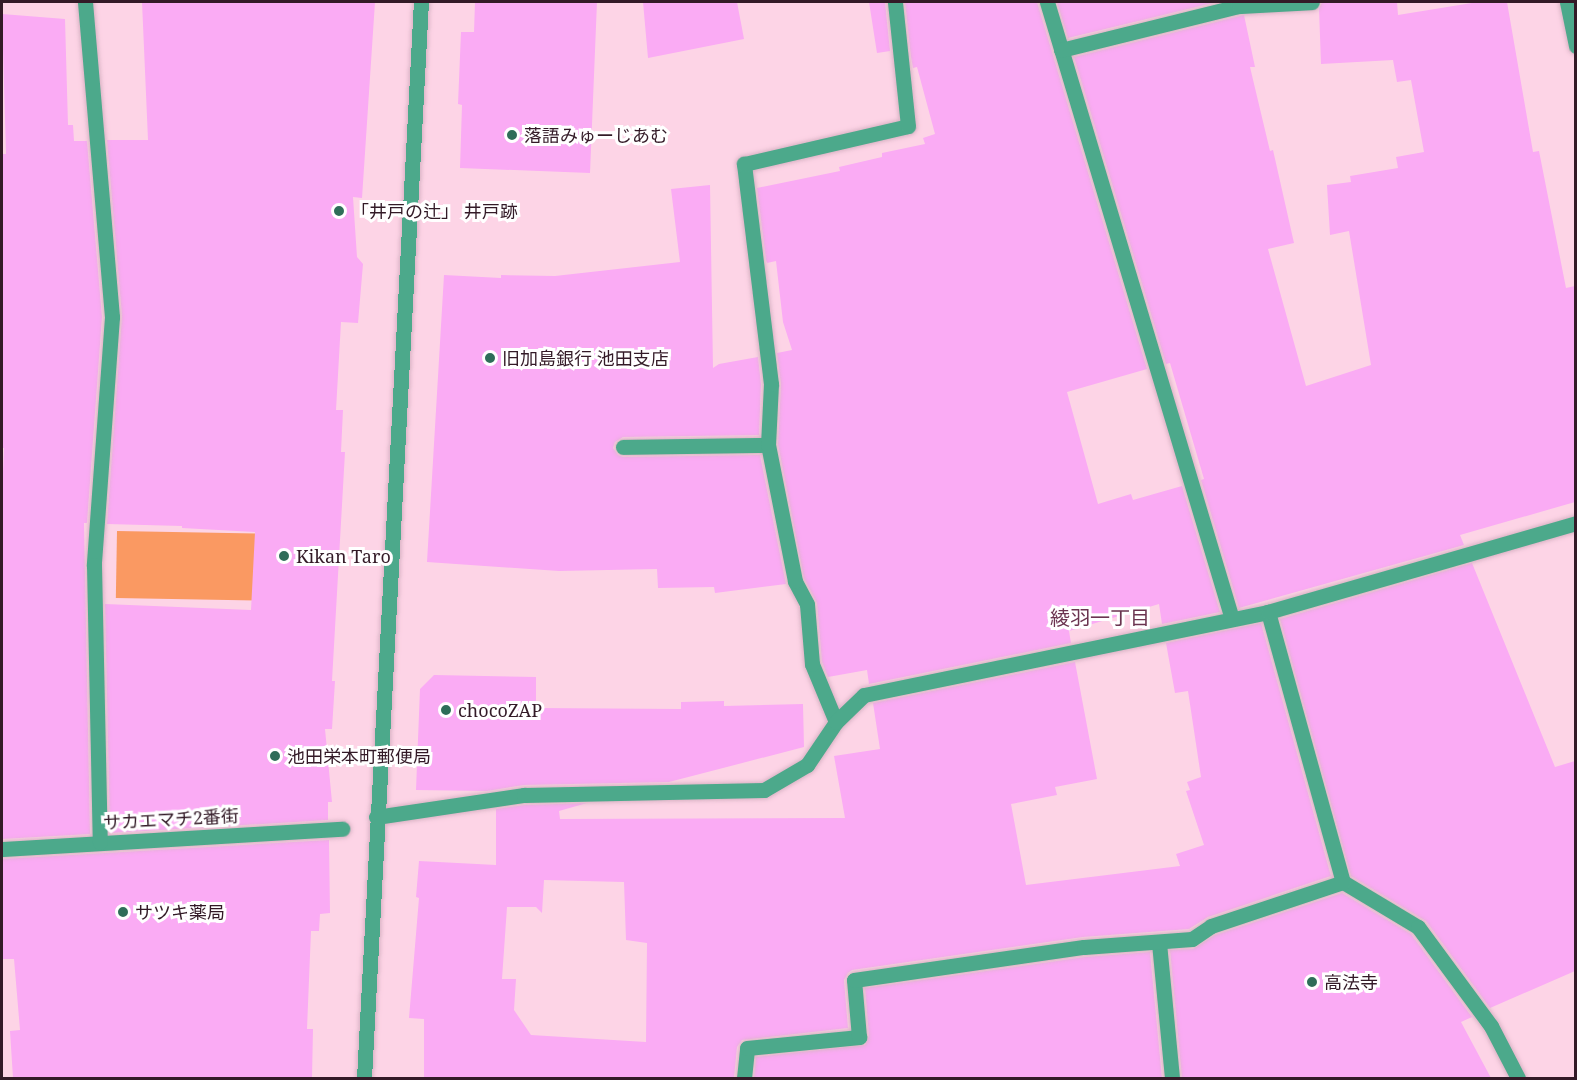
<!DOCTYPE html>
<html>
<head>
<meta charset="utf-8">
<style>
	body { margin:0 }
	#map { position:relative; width:1577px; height:1080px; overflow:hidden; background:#fdd4e6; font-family:"Noto Serif","Noto Sans JP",serif }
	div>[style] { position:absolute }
	.green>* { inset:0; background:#fa9962; transform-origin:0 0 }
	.building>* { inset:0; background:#faabf4 }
	.roads { filter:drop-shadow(0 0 2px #d9b3c4) drop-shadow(0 0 2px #d9b3c4) }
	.pedestrian>* { height:15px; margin:-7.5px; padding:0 7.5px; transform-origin:7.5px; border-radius:7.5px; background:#4ca98b }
	.minor>* { height:15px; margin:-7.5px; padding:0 7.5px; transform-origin:7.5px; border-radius:7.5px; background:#4ca98b }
	.tertiary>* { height:15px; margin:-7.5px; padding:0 7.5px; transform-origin:7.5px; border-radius:7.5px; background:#4ca98b }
	.dots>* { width:16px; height:16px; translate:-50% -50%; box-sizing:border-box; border:3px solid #fff; border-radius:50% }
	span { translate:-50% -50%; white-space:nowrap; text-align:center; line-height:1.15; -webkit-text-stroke:6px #fff; paint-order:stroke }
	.poi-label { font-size:18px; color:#331a27 }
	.left { translate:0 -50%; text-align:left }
	.street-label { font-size:18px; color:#331a27 }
	.neighbourhood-label { font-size:20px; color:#6b3450 }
	.frame { position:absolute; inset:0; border:3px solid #331a27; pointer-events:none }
</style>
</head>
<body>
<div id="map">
	<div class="green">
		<div style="left:117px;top:531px;width:154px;height:67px;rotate:1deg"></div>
	</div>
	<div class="building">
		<div style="clip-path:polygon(142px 2px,375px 2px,362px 198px,353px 197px,357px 257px,363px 264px,358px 323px,341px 322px,336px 410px,343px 410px,341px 452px,345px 452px,332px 681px,335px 681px,332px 729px,325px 729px,332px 802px,328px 802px,328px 820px,110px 833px,105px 604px,251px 610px,255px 532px,182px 528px,182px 526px,107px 524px,122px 316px,107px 140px,148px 140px)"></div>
		<div style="clip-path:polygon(475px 2px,597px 2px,590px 173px,460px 168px,462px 105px,458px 104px,461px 32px,474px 32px)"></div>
		<div style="clip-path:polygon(643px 2px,737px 2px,744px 39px,648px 58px)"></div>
		<div style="clip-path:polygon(869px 2px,885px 2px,890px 51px,877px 53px)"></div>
		<div style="clip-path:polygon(905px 2px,1037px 2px,1147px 369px,1067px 392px,1098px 504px,1131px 494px,1133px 500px,1182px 486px,1220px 612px,1162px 624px,1159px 604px,1069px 631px,1071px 643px,869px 684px,867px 670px,828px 677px,822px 662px,817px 603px,804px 578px,778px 444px,781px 384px,777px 353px,792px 350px,783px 322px,776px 261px,767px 263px,766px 260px,757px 188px,840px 171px,839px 167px,882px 157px,882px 153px,925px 144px,923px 138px,935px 134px,917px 67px,913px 68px,911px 57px)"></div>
		<div style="clip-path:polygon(1057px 2px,1217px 2px,1068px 38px)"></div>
		<div style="clip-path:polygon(1322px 2px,1397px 2px,1398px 15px,1478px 2px,1507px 2px,1533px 152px,1539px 151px,1566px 288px,1575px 286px,1575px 502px,1460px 535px,1464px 545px,1239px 608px,1201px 480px,1204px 479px,1170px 363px,1166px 364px,1074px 57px,1244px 15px,1255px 67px,1250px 67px,1270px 151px,1273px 150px,1294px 243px,1268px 249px,1306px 386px,1371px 365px,1349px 231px,1330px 235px,1327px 185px,1351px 182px,1350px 176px,1398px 168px,1396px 157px,1424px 152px,1411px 80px,1397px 82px,1393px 60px,1321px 64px,1319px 9px)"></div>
		<div style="clip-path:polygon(2px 14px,65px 19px,68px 125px,73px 125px,74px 141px,87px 141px,102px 317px,87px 523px,84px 523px,90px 834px,2px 839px,2px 497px,4px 448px,2px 448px,2px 154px,6px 154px)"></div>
		<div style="clip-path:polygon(710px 185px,713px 368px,719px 364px,758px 357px,761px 384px,759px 435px,623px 437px,615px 442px,613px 448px,618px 455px,623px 457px,760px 455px,786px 584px,715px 593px,714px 587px,658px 588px,657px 569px,559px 571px,427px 562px,444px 275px,501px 278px,501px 275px,555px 276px,680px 262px,671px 189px)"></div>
		<div style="clip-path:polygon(1472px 563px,1555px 767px,1575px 761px,1575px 971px,1490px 1008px,1426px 921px,1351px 876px,1280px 619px)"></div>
		<div style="clip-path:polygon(evenodd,1261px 623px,1331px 876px,1208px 917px,1189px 929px,1083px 937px,852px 970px,848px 973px,844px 980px,848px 1028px,742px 1040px,737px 1047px,734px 1078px,424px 1078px,424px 1019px,409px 1018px,419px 898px,416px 897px,419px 861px,496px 865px,496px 809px,525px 805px,587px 803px,559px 811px,560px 819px,845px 818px,834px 756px,880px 749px,873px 703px,1075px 662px,1097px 779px,1055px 787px,1057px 795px,1011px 804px,1026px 885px,1180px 866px,1176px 854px,1204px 845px,1186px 791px,1190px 790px,1187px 782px,1201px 777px,1188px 691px,1175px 693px,1166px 643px,1261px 623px,544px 880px,624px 882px,626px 940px,647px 943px,646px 1042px,531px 1035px,514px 1010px,516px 979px,502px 979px,507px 907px,536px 907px,542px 913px,544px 880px)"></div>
		<div style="clip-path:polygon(434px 675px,536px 677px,536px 708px,681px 709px,681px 702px,724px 701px,724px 706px,803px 704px,804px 747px,669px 782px,524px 785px,487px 791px,416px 790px,420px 689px)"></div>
		<div style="clip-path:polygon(329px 840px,330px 913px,320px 914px,319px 931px,311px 931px,307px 1029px,313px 1029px,312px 1078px,13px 1078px,10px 1031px,20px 1030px,14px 959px,3px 959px,2px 859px)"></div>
		<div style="clip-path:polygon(1342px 893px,1411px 934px,1472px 1017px,1461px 1022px,1491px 1078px,1182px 1078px,1170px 950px,1193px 949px,1215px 935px)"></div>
		<div style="clip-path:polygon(1150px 952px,1162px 1078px,754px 1078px,756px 1057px,865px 1045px,869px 1036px,865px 988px,1085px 957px)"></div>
	</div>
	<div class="roads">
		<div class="pedestrian">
			<div style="left:2px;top:849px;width:341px;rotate:-3.4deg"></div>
		</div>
		<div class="minor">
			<div style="left:85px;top:2px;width:316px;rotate:85.1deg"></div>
			<div style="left:112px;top:317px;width:249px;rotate:94.2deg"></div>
			<div style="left:94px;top:565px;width:277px;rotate:88.8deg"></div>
			<div style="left:1047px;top:2px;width:644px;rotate:73.31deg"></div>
			<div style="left:1061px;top:50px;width:183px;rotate:-13.9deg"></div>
			<div style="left:1239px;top:6px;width:73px;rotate:-3.1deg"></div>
			<div style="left:623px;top:447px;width:145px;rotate:-0.8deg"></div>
			<div style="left:1268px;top:612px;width:280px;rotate:74.5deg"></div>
			<div style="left:1343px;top:882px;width:87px;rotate:31deg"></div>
			<div style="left:1418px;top:927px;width:123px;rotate:53.6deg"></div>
			<div style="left:1491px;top:1026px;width:59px;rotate:62.6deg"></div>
			<div style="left:836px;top:722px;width:63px;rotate:-112.5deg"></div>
			<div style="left:812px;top:664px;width:60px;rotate:-94.8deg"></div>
			<div style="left:807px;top:604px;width:26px;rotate:-118deg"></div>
			<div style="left:795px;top:581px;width:139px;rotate:-101.2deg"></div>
			<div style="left:768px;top:445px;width:61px;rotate:-87.2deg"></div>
			<div style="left:771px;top:384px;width:222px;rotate:-97deg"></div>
			<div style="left:744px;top:164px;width:168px;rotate:-13deg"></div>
			<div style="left:908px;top:126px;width:125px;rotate:-96deg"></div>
			<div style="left:376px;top:817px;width:150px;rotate:-8.5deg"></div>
			<div style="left:524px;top:795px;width:240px;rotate:-1.2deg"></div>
			<div style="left:764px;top:790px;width:50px;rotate:-30.2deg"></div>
			<div style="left:807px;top:765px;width:52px;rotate:-56deg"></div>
			<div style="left:836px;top:722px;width:39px;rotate:-44deg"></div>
			<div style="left:864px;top:695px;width:412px;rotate:-11.6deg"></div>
			<div style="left:1268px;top:612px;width:321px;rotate:-16.1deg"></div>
			<div style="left:1159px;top:943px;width:136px;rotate:84.5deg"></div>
			<div style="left:744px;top:1078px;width:30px;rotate:-84deg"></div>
			<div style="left:747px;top:1048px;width:113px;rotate:-5.6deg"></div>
			<div style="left:859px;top:1037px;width:57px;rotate:-95deg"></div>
			<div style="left:854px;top:980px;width:232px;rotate:-8.2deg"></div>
			<div style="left:1084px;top:947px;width:108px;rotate:-4.2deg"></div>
			<div style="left:1192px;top:939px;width:23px;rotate:-34deg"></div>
			<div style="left:1211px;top:926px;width:139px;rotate:-18.4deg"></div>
		</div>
		<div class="tertiary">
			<div style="left:1567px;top:2px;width:45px;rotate:78.4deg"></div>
			<div style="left:364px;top:1078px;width:1078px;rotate:-86.97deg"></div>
		</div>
	</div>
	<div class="dots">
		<div style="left:512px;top:135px;background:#2f6d59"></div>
		<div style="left:339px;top:211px;background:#2f6d59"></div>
		<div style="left:490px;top:358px;background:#2f6d59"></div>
		<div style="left:284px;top:556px;background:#2f6d59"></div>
		<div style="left:446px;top:710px;background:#2f6d59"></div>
		<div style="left:275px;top:756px;background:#2f6d59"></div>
		<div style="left:123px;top:912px;background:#2f6d59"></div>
		<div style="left:1312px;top:982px;background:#2f6d59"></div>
	</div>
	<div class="poi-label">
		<span class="left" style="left:524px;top:135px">落語みゅーじあむ</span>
		<span class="left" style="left:351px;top:211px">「井戸の辻」 井戸跡</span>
		<span class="left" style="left:502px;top:358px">旧加島銀行 池田支店</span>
		<span class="left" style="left:296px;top:556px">Kikan Taro</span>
		<span class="left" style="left:458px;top:710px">chocoZAP</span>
		<span class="left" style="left:287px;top:756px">池田栄本町郵便局</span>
		<span class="left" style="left:135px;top:912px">サツキ薬局</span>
		<span class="left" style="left:1324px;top:982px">高法寺</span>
	</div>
	<div class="street-label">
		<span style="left:171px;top:819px;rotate:-3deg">サカエマチ2番街</span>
	</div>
	<div class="neighbourhood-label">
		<span style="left:1100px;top:617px">綾羽一丁目</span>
	</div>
	<div class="frame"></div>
</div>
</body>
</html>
